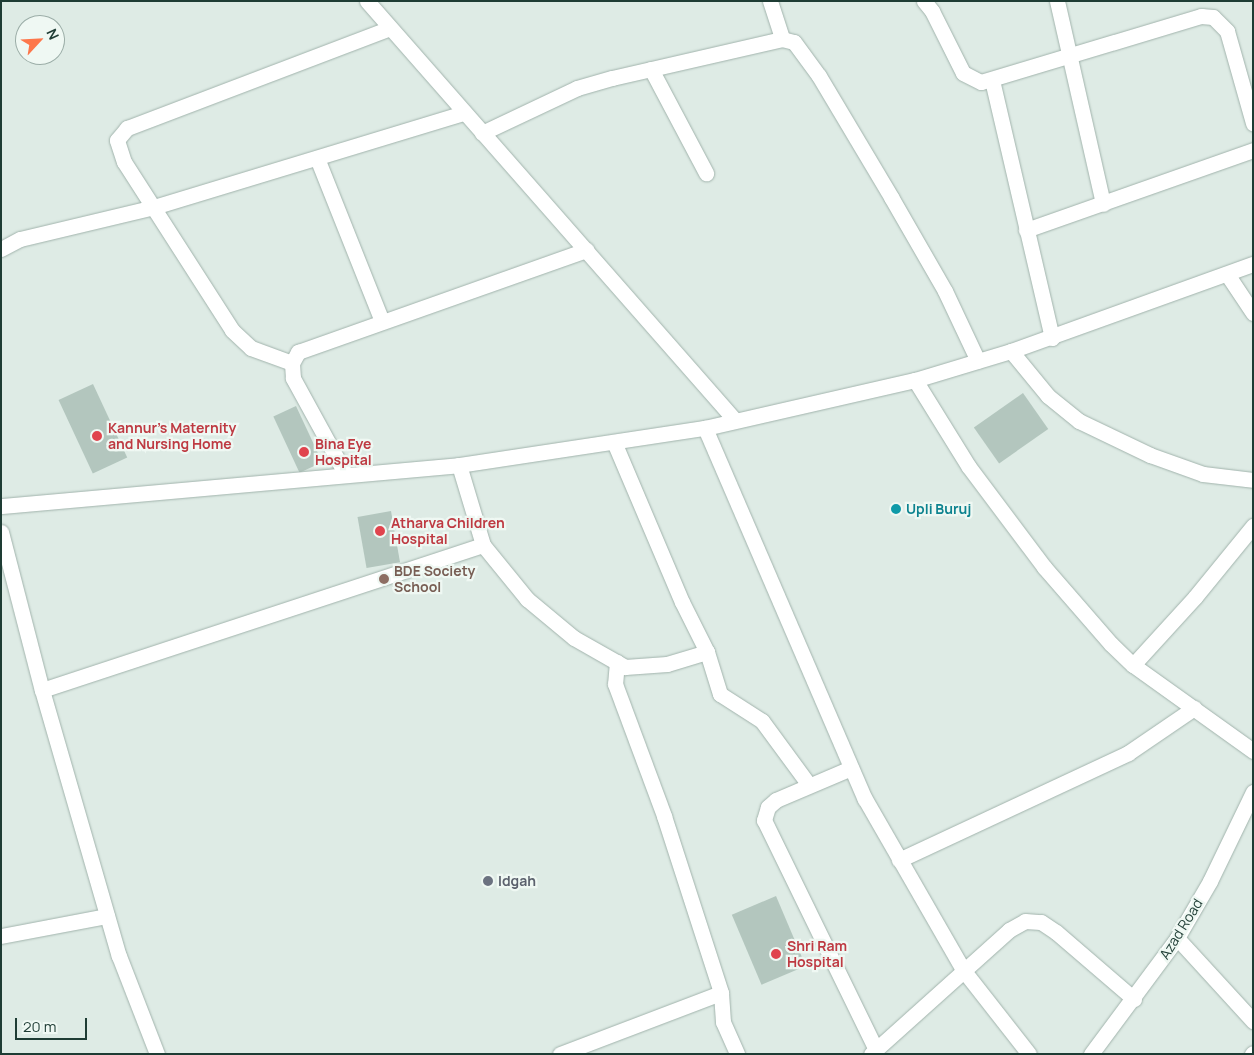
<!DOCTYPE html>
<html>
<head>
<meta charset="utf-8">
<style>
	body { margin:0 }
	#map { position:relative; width:1254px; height:1055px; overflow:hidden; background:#deebe5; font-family:Manrope,sans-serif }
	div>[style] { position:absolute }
	.building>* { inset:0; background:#b3c6be; transform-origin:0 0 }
	.roads { filter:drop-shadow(0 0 1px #a1b3ac) drop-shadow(0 0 1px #a1b3ac) }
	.minor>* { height:15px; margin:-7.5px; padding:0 7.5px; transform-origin:7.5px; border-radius:7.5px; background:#fff }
	.dots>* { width:14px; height:14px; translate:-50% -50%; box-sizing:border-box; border:2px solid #eff8f3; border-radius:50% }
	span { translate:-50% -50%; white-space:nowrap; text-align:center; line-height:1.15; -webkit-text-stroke:4.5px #eff8f3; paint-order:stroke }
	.health-label { font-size:14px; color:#be3a42; font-weight:700 }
	.left { translate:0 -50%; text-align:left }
	.culture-label { font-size:14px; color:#0d838f; font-weight:700 }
	.education-label { font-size:14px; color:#785e54; font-weight:700 }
	.worship-label { font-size:14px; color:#5b616d; font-weight:700 }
	.street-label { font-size:14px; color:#1e3c34 }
	.frame { position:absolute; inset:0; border:2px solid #1e3c34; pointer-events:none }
	.north { position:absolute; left:15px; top:15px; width:50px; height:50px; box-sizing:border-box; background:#eff8f3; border:1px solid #9bada7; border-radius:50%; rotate:65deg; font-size:14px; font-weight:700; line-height:20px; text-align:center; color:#1e3c34 }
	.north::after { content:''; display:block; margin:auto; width:18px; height:22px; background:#fd774b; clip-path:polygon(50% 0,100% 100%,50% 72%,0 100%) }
	.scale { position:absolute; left:15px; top:1018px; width:72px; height:22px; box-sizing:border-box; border:2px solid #1e3c34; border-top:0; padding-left:6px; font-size:15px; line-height:18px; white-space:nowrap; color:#1e3c34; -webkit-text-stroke:4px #eff8f3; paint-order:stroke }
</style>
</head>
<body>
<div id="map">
	<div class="building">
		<div style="left:93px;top:384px;width:81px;height:38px;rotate:65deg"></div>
		<div style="left:1023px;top:393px;width:44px;height:60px;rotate:55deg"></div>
		<div style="left:296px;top:406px;width:62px;height:25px;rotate:65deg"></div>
		<div style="left:391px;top:511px;width:52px;height:34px;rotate:80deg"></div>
		<div style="left:776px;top:896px;width:76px;height:48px;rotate:67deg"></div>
	</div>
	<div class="roads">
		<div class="minor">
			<div style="left:367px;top:1px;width:556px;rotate:48.72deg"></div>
			<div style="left:770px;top:1px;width:40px;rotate:72deg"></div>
			<div style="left:924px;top:1px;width:13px;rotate:51deg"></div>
			<div style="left:932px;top:11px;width:69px;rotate:63.4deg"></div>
			<div style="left:963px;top:73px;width:20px;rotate:27deg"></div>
			<div style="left:981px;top:82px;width:230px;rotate:-16.7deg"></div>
			<div style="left:1201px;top:16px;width:12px;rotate:5deg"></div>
			<div style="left:1213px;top:17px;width:20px;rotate:45deg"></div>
			<div style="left:1227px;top:31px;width:96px;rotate:74.2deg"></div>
			<div style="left:1057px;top:1px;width:208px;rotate:77.2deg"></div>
			<div style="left:651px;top:69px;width:118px;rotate:62.1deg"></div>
			<div style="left:992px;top:80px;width:265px;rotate:76.9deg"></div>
			<div style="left:482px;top:133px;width:105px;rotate:-25.3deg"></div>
			<div style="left:577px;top:88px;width:36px;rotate:-16deg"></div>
			<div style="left:612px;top:78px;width:174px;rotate:-12.9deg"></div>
			<div style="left:782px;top:39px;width:12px;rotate:14deg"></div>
			<div style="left:794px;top:42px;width:42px;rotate:53.7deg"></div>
			<div style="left:819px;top:76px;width:141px;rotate:59.2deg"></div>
			<div style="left:891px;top:197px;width:108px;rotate:60.1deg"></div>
			<div style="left:945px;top:291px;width:77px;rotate:64.8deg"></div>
			<div style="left:317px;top:158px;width:175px;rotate:68.3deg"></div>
			<div style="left:1026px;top:230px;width:241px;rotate:-19.4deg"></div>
			<div style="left:1px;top:249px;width:21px;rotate:-28deg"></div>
			<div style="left:20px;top:239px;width:138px;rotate:-13.4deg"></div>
			<div style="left:154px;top:207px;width:324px;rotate:-16.9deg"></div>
			<div style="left:1227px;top:274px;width:47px;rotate:56.3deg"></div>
			<div style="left:1011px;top:351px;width:58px;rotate:50.6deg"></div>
			<div style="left:1048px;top:396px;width:40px;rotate:39deg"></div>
			<div style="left:1079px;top:421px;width:79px;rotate:25.6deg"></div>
			<div style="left:1150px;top:455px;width:56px;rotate:19.7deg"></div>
			<div style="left:1203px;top:474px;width:50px;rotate:6.8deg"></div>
			<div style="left:292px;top:363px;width:44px;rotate:-159.9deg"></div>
			<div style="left:251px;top:348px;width:26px;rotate:-137deg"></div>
			<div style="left:232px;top:330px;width:200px;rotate:-122.7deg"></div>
			<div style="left:124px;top:162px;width:23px;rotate:-108deg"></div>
			<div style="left:117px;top:140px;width:16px;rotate:-50deg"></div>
			<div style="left:127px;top:128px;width:281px;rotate:-20.8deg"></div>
			<div style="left:915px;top:380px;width:102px;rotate:58.2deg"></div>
			<div style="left:969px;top:467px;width:125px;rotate:53.1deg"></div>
			<div style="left:1044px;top:567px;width:102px;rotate:49deg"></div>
			<div style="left:1111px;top:644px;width:30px;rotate:44deg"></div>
			<div style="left:1133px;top:665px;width:148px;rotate:35.6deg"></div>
			<div style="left:705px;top:428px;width:404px;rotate:66.7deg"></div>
			<div style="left:865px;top:799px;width:198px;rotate:60.1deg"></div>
			<div style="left:964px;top:971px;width:105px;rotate:51.9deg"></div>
			<div style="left:614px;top:442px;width:174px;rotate:67deg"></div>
			<div style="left:682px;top:602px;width:56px;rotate:63.4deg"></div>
			<div style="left:707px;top:652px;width:44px;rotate:72.8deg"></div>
			<div style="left:720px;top:694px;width:50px;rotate:32.7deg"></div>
			<div style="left:762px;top:721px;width:79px;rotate:53.7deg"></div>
			<div style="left:459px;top:465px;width:84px;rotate:73.3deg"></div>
			<div style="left:483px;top:545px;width:70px;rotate:50.8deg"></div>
			<div style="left:527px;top:599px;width:61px;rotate:39.7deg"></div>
			<div style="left:574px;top:638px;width:59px;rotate:29.6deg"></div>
			<div style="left:625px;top:667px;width:42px;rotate:-4.1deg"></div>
			<div style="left:667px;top:664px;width:42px;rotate:-16.7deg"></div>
			<div style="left:346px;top:475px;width:111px;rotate:-118.7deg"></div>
			<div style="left:293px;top:378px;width:15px;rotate:-94deg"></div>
			<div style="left:292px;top:363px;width:13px;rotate:-61deg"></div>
			<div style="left:298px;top:352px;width:306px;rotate:-19.5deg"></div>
			<div style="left:1px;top:506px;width:460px;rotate:-5.1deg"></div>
			<div style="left:459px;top:465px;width:249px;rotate:-8.6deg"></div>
			<div style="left:705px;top:428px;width:215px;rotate:-12.9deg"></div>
			<div style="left:915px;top:380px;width:100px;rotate:-16.8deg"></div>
			<div style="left:1011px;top:351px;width:257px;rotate:-19.8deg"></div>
			<div style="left:1px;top:532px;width:163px;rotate:75.5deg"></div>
			<div style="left:42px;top:690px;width:277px;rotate:73.9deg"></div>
			<div style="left:119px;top:956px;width:105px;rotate:68.8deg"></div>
			<div style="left:617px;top:662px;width:22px;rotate:95deg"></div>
			<div style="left:615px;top:684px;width:141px;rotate:69.6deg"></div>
			<div style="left:664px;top:816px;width:186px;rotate:72.1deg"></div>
			<div style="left:721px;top:993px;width:29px;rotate:86deg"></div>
			<div style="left:723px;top:1022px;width:35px;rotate:66deg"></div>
			<div style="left:1133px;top:665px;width:92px;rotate:-47.6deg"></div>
			<div style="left:1195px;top:597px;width:92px;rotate:-50.8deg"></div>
			<div style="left:42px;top:690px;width:464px;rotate:-18.2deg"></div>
			<div style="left:851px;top:768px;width:82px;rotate:156.9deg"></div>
			<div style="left:776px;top:800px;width:11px;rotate:139deg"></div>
			<div style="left:768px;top:807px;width:14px;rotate:107deg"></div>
			<div style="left:764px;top:820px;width:256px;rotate:64deg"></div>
			<div style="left:899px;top:860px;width:253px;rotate:-25deg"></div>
			<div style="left:1128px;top:753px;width:80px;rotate:-34.3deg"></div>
			<div style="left:1px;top:936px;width:108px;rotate:-10.7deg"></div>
			<div style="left:1177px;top:938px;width:113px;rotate:47.5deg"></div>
			<div style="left:560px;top:1054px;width:172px;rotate:-20.8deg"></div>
			<div style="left:871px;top:1054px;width:186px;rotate:-41.9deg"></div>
			<div style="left:1009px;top:930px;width:18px;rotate:-29deg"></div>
			<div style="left:1025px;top:921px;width:16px;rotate:4deg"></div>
			<div style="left:1041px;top:922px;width:18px;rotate:34deg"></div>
			<div style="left:1056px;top:932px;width:103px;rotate:40.7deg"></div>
			<div style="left:1091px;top:1054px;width:144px;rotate:-53.4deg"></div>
			<div style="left:1177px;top:938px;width:66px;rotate:-59.9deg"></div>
			<div style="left:1210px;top:881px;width:99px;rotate:-64.2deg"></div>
			<div style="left:1252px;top:1054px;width:1px;rotate:-45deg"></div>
		</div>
	</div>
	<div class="dots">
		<div style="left:97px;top:436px;background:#e0444e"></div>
		<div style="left:304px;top:452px;background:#e0444e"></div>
		<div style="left:896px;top:509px;background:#0f9aa8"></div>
		<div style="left:380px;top:531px;background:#e0444e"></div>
		<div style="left:384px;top:579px;background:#8d6e63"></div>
		<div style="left:488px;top:881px;background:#6b7280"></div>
		<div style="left:776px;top:954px;background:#e0444e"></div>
	</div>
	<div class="health-label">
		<span class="left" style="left:108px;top:436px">Kannur's Maternity<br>and Nursing Home</span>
		<span class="left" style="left:315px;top:452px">Bina Eye<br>Hospital</span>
		<span class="left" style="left:391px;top:531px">Atharva Children<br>Hospital</span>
		<span class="left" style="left:787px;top:954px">Shri Ram<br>Hospital</span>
	</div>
	<div class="culture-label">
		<span class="left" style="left:906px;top:509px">Upli Buruj</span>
	</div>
	<div class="education-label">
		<span class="left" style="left:394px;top:579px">BDE Society<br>School</span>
	</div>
	<div class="worship-label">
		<span class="left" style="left:498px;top:881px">Idgah</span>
	</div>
	<div class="street-label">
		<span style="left:1181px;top:929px;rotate:-58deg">Azad Road</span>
	</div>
	<div class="frame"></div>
	<div class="north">N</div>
	<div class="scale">20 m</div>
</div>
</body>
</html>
